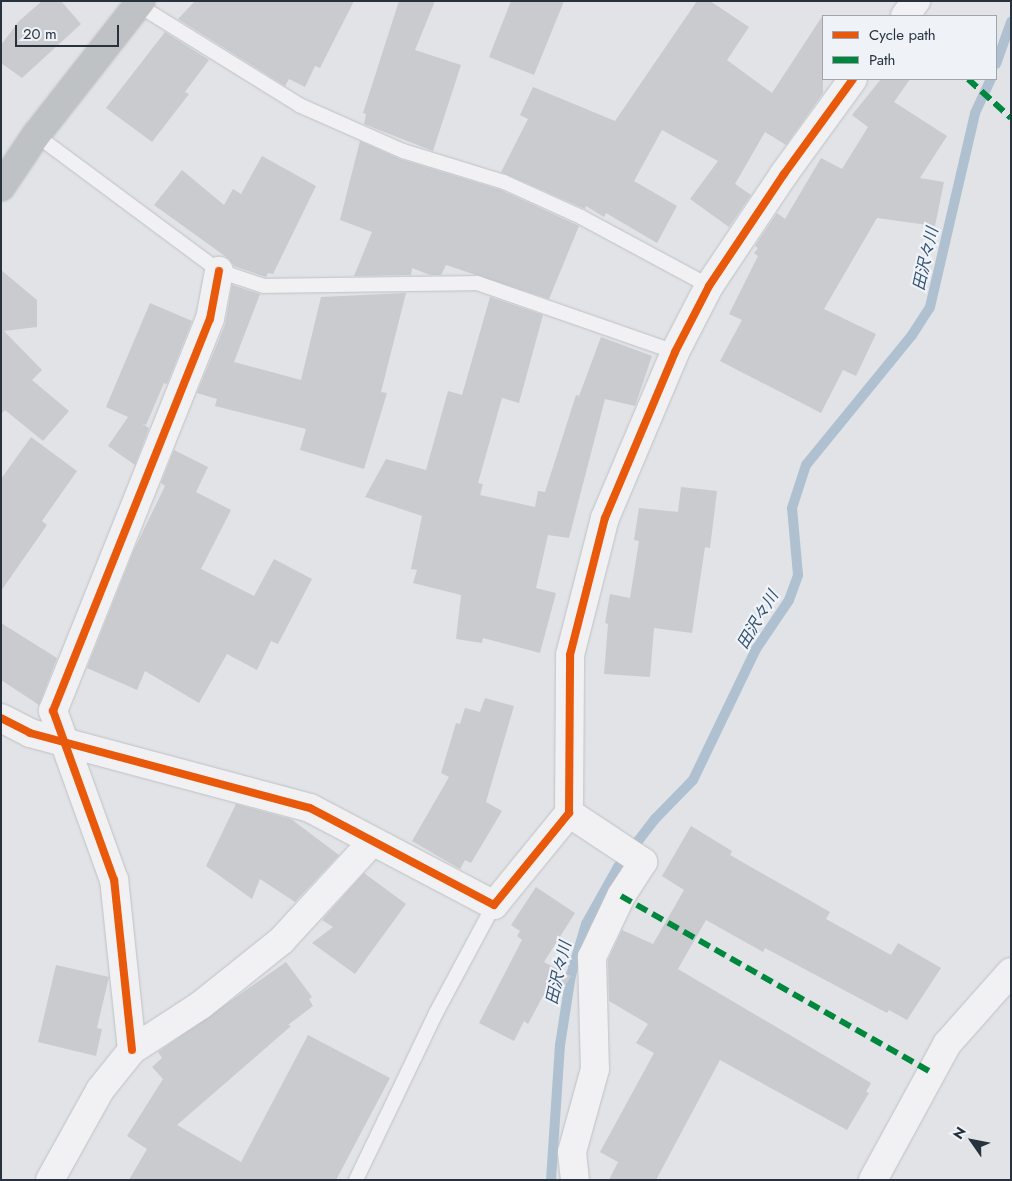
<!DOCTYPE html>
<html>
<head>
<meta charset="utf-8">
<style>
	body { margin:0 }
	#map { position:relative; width:1012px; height:1181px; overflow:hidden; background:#e1e3e6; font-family:Jost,"Noto Sans JP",sans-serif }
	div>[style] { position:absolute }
	.stream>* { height:10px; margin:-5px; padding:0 5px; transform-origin:5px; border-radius:5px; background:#afc1d1 }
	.building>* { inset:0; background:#c9cbce }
	.roads { filter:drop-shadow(0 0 1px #bfc1c4) drop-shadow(0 0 1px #bfc1c4) }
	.service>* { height:14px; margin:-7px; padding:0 7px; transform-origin:7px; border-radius:7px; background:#f1f1f3 }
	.minor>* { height:28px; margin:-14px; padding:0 14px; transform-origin:14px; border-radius:14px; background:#f1f1f3 }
	.secondary>* { height:28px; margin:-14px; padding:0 14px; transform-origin:14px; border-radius:14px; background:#bfc2c5 }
	.quiet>* { height:6px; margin-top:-3px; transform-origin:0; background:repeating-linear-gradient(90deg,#00873e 0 12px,transparent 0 18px) }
	.cycleway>* { height:8px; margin:-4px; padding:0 4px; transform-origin:4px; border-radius:4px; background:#e8590c }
	span { translate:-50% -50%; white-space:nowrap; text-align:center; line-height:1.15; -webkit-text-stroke:4.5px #eff2f6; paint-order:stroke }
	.water-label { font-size:16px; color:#335273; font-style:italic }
	.frame { position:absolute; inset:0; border:2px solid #28323f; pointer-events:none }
	.legend { position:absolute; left:822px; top:15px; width:175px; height:65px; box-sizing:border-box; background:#eff2f6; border:1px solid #9fa5ad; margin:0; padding:6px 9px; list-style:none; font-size:15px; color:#28323f }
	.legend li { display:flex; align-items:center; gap:10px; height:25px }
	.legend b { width:25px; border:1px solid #9fa5ad }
	.north { position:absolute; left:947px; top:1116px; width:50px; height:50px; -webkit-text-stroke:4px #eff2f6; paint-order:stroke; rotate:303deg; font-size:14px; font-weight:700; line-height:20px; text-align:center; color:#28323f }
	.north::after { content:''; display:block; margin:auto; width:18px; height:22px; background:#28323f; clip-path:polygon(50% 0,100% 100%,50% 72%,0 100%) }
	.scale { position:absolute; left:15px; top:25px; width:104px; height:22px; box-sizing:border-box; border:2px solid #28323f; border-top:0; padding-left:6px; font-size:15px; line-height:18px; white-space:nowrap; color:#28323f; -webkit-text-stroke:4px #eff2f6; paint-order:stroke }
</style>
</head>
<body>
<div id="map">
	<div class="stream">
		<div style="left:996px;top:64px;width:45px;rotate:-70.3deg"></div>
		<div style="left:551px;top:1180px;width:135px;rotate:-86.2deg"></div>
		<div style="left:560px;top:1045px;width:71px;rotate:-81.1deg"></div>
		<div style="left:571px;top:975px;width:53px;rotate:-73.6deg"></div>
		<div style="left:586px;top:924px;width:65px;rotate:-60.7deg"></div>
		<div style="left:618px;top:867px;width:61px;rotate:-52.4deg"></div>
		<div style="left:655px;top:819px;width:54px;rotate:-45.7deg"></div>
		<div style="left:693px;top:780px;width:145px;rotate:-64.3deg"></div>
		<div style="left:756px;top:649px;width:59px;rotate:-56deg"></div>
		<div style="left:789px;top:600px;width:27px;rotate:-70deg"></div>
		<div style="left:798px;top:575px;width:67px;rotate:-95.1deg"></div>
		<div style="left:792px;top:508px;width:45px;rotate:-72deg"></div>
		<div style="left:806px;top:465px;width:168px;rotate:-50.8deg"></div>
		<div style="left:912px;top:335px;width:33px;rotate:-57deg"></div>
		<div style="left:930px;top:307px;width:199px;rotate:-76.9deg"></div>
		<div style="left:975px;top:113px;width:38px;rotate:-65deg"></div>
	</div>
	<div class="building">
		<div style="clip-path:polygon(42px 1px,61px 1px,81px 24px,22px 78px,1px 63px,1px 45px,19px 21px)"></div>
		<div style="clip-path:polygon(195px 1px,354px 1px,320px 68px,315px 66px,305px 87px,289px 79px,285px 86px,178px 19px)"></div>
		<div style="clip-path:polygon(399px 1px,435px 1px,415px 50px,461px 65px,433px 151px,364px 124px,366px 114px,363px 113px)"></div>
		<div style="clip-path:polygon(511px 1px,564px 1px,534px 75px,489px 57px)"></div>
		<div style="clip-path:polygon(697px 1px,710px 1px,749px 27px,727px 60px,772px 93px,823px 15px,823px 93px,786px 145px,765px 132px,735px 184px,751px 195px,729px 227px,690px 199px,718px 161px,662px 130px,634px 181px,677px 206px,657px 243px,606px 213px,604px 217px,586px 206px,585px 209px,501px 172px,528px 119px,520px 115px,533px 87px,615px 121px)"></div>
		<div style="clip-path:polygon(165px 32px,209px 60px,185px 92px,189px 94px,152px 142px,106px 108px)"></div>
		<div style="clip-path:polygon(881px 79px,910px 79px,894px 102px,947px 136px,920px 178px,944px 182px,935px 226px,877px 218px,824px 309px,876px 334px,856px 376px,843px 370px,821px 413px,720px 361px,742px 320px,729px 314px,758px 256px,754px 253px,758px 248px,755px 246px,777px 213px,785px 219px,821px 158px,842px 169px,868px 127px,852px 115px)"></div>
		<div style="clip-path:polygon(360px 141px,400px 159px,501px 190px,579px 226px,549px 299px,446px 265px,441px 275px,430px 275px,412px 268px,411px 275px,354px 276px,372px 232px,340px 220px)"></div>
		<div style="clip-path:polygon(262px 156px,316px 186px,273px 274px,268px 273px,266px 277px,234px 266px,229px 259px,154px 205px,182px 170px,224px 205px,233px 189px,241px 194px)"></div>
		<div style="clip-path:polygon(1px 270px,37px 300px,37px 327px,4px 331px,42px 370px,32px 380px,69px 411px,43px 441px,5px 410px,1px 414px)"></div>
		<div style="clip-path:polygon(232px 285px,260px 294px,234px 362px,301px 380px,321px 297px,406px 293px,381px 392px,387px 393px,364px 469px,300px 450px,306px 429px,215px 406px,217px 399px,197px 393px,225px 325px)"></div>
		<div style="clip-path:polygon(490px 297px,543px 315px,519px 403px,502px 398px,478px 483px,483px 484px,480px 495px,535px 507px,538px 491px,545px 492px,576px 395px,579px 396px,601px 337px,652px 356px,635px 406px,605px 399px,569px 538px,548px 535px,536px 588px,556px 593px,540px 653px,483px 638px,482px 643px,456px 639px,461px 595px,413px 583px,417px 570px,411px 569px,422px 516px,365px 497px,386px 459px,426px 470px,448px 391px,462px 395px)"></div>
		<div style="clip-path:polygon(150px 303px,192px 321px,167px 384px,164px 383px,146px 425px,141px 423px,149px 428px,135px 465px,108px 446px,128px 417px,106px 407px)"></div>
		<div style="clip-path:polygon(31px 437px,77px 471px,42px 521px,47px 525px,1px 591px,1px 479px)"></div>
		<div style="clip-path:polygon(174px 450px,208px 467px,196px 492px,231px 510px,201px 569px,254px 596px,274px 559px,312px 579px,278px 644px,271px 641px,257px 670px,227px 654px,199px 703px,145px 671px,137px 690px,87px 668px,134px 550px,165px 486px,161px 483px)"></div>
		<div style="clip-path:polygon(681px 487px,717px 491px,710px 548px,705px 547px,692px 633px,654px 628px,650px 677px,604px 674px,608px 624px,605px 623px,610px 594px,630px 598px,639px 541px,634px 540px,639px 508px,678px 512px)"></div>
		<div style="clip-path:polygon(1px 623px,57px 658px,39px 705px,1px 680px)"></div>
		<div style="clip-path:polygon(485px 698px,514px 706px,486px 802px,502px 811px,471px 863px,465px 860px,460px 869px,412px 841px,449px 777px,441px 773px,456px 723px,460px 724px,465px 708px,480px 712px)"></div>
		<div style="clip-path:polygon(236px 804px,291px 819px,339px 855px,295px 902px,260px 879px,252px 899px,206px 866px)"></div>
		<div style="clip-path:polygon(691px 826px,732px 851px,730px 855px,830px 912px,826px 919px,891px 955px,898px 943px,941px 968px,907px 1020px,889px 1010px,887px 1013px,765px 948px,763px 952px,706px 920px,678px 969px,871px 1083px,866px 1092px,869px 1093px,847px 1130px,720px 1060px,656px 1180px,609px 1180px,618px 1162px,600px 1152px,654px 1053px,636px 1043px,648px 1024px,609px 1001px,608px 960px,622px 930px,653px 944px,684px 890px,662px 876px)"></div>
		<div style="clip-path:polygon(364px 873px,406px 904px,355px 974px,312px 943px,333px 927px,322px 920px)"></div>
		<div style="clip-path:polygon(536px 887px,575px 913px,544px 962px,571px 976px,555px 1003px,543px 996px,528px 1024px,524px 1021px,514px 1041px,479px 1023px,522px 940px,517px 936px,520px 931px,511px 925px)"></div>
		<div style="clip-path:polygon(286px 962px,312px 997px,309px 999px,313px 1006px,288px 1025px,291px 1026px,177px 1125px,241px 1162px,308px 1035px,390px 1078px,336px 1180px,129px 1180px,147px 1149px,127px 1136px,163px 1079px,152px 1067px,162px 1058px,158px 1052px)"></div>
		<div style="clip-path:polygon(56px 965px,109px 977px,97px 1028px,102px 1029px,96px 1056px,38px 1042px)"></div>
	</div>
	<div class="roads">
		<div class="service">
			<div style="left:138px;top:5px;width:190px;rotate:31.8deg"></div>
			<div style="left:299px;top:105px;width:114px;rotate:23.9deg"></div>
			<div style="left:403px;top:151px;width:106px;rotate:17.1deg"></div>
			<div style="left:504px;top:182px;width:85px;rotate:24.4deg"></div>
			<div style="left:581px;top:217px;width:145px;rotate:28.3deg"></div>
			<div style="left:36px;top:135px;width:228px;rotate:36.6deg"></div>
			<div style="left:219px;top:271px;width:47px;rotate:18.4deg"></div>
			<div style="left:264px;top:286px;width:213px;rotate:-0.8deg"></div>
			<div style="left:477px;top:283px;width:210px;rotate:19.2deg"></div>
			<div style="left:356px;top:1180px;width:185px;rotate:-64.4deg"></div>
			<div style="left:436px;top:1013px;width:123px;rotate:-61.8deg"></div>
		</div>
		<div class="minor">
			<div style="left:905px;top:16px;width:19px;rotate:-54deg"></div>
			<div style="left:1px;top:718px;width:33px;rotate:27deg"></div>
			<div style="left:30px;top:733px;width:290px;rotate:15deg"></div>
			<div style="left:310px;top:808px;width:208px;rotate:27.8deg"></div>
			<div style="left:494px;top:905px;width:119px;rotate:-50.8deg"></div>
			<div style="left:569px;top:813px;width:158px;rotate:-89.6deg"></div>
			<div style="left:570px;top:655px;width:141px;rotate:-75.7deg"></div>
			<div style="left:605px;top:518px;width:180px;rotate:-67.1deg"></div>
			<div style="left:675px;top:352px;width:74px;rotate:-62.7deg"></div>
			<div style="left:709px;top:286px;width:135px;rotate:-56.2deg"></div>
			<div style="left:784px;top:174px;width:117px;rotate:-54deg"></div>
			<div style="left:569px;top:813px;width:89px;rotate:33.5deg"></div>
			<div style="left:643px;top:862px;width:40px;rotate:122.9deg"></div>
			<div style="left:621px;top:896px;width:68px;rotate:115.4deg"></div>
			<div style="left:592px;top:957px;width:112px;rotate:88.5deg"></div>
			<div style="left:595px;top:1069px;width:86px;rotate:105.5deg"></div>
			<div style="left:572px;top:1152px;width:28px;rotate:84deg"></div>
			<div style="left:132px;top:1050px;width:171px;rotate:-96deg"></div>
			<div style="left:114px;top:880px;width:180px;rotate:-109.8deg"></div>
			<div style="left:53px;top:711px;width:422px;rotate:-68.2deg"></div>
			<div style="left:210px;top:319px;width:49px;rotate:-79.4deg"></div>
			<div style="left:50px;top:1180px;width:103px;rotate:-60.9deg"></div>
			<div style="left:100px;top:1090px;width:51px;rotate:-51.3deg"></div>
			<div style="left:132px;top:1050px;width:82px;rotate:-33.1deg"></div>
			<div style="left:201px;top:1005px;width:104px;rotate:-38.7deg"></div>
			<div style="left:282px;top:940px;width:133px;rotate:-47.4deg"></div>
			<div style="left:873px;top:1180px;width:155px;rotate:-61.4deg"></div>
			<div style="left:947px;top:1044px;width:96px;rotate:-48.4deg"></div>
		</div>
		<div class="secondary">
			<div style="left:1px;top:187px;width:63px;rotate:-56.1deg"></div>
			<div style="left:36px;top:135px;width:170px;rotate:-51.9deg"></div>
		</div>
	</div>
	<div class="quiet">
		<div style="left:968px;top:79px;width:58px;rotate:42.2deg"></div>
		<div style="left:621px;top:896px;width:358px;rotate:29.6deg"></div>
	</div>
	<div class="cycleway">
		<div style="left:1px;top:718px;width:33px;rotate:27deg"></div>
		<div style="left:30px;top:733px;width:290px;rotate:15deg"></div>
		<div style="left:310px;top:808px;width:208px;rotate:27.8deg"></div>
		<div style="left:494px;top:905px;width:119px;rotate:-50.8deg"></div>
		<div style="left:569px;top:813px;width:158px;rotate:-89.6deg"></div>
		<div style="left:570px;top:655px;width:141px;rotate:-75.7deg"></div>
		<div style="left:605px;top:518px;width:180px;rotate:-67.1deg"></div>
		<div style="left:675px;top:352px;width:74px;rotate:-62.7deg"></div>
		<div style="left:709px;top:286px;width:135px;rotate:-56.2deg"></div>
		<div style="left:784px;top:174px;width:117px;rotate:-54deg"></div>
		<div style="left:132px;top:1050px;width:171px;rotate:-96deg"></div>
		<div style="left:114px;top:880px;width:180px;rotate:-109.8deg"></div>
		<div style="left:53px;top:711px;width:422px;rotate:-68.2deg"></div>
		<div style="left:210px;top:319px;width:49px;rotate:-79.4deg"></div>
	</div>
	<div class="water-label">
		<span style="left:926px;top:259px;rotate:-77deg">田沢々川</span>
		<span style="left:758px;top:620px;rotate:-59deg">田沢々川</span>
		<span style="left:559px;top:973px;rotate:-77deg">田沢々川</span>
	</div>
	<div class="frame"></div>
	<ul class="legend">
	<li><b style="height:6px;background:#e8590c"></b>Cycle path</li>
	<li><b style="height:6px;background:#00873e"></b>Path</li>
	</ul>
	<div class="north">N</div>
	<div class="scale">20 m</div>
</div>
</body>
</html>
